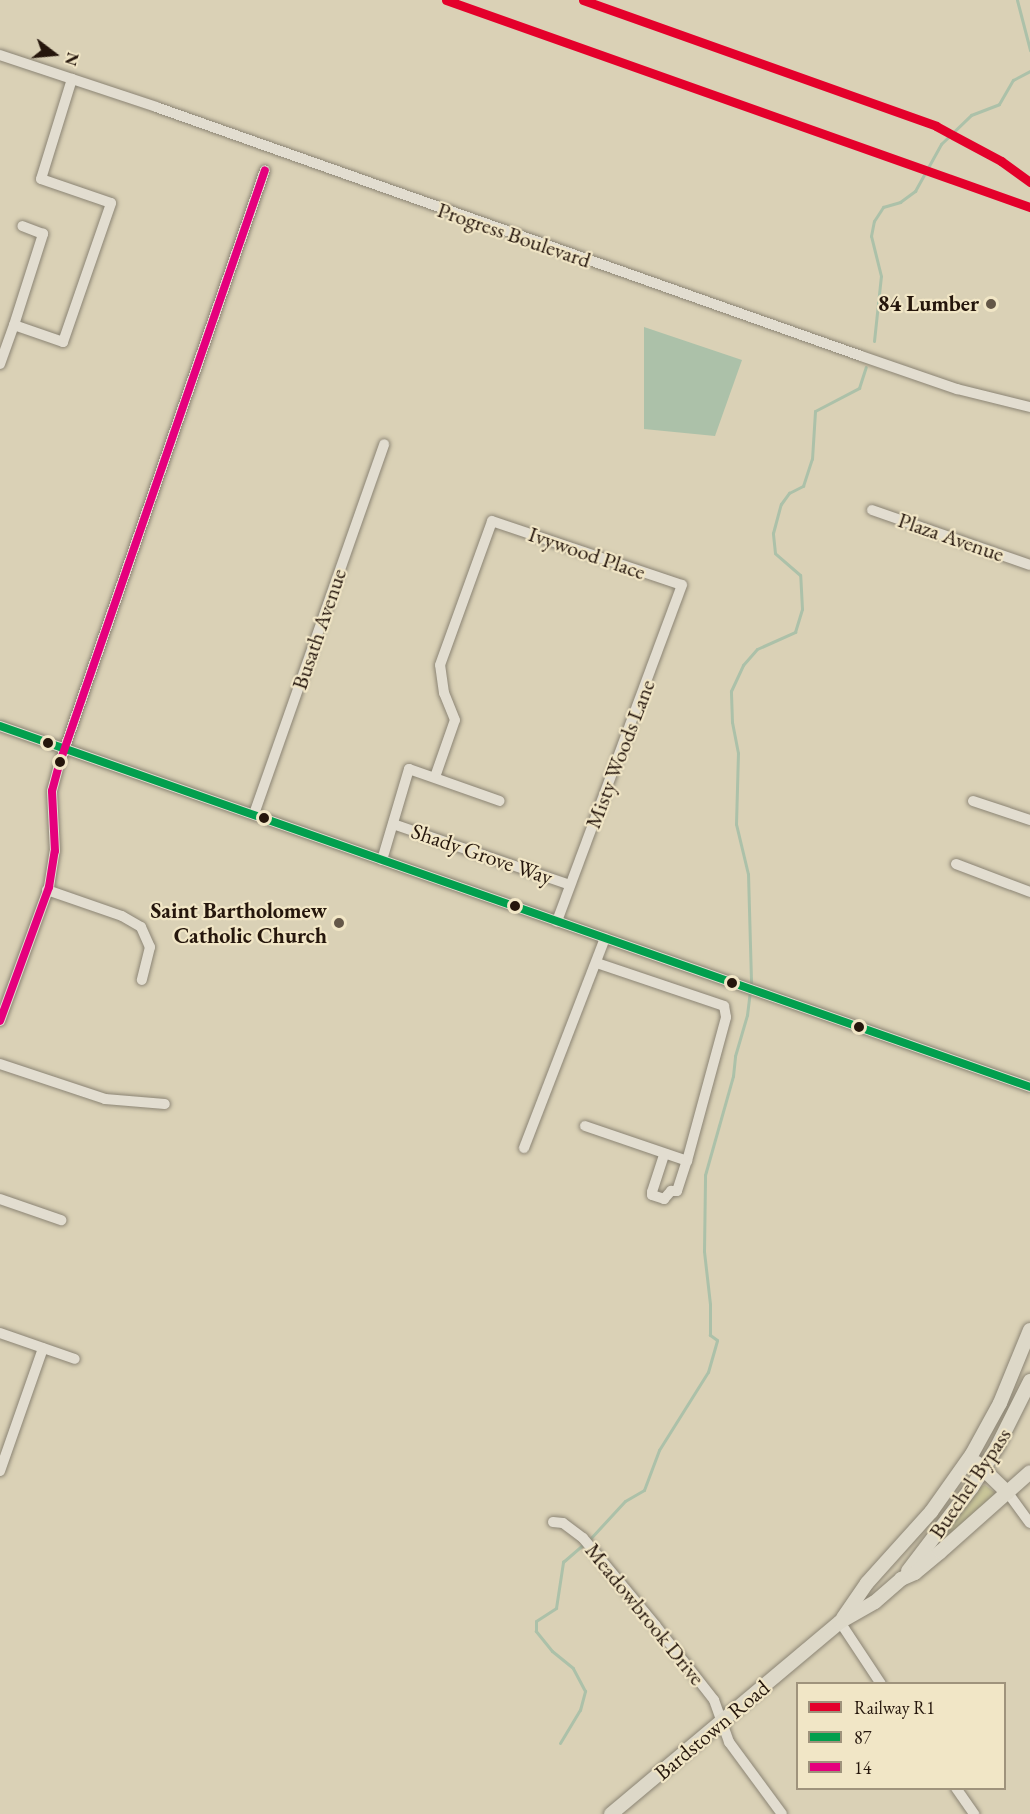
<!DOCTYPE html>
<html>
<head>
<meta charset="utf-8">
<style>
	body { margin:0 }
	#map { position:relative; width:1030px; height:1814px; overflow:hidden; background:#dad1b6; font-family:"EB Garamond",serif }
	div>[style] { position:absolute }
	.green>* { inset:0; background:#cac69a }
	.water>* { inset:0; background:#acc1a9 }
	.stream>* { height:3px; margin:-1.5px; padding:0 1.5px; transform-origin:1.5px; border-radius:1.5px; background:#acc1a9 }
	.roads { filter:drop-shadow(0 0 2px #8b8474) drop-shadow(0 0 2px #8b8474) }
	.minor>* { height:10px; margin:-5px; padding:0 5px; transform-origin:5px; border-radius:5px; background:#e2ddd0 }
	.major>* { height:14px; margin:-7px; padding:0 7px; transform-origin:7px; border-radius:7px; background:#ddd8c8 }
	.bus-1>* { height:8px; margin:-4px; padding:0 4px; transform-origin:4px; border-radius:4px; background:#029f4e }
	.bus-2>* { height:8px; margin:-4px; padding:0 4px; transform-origin:4px; border-radius:4px; background:#e5007d }
	.rail-1>* { height:9px; margin:-4.5px; padding:0 4.5px; transform-origin:4.5px; border-radius:4.5px; background:#e4002b }
	.dots>* { width:16px; height:16px; translate:-50% -50%; box-sizing:border-box; border:3px solid #f1e6c6; border-radius:50% }
	span { translate:-50% -50%; white-space:nowrap; text-align:center; line-height:1.15; -webkit-text-stroke:4.5px #f1e6c6; paint-order:stroke }
	.street-label { font-size:22px; color:#25160c }
	.poi-label { font-size:22px; color:#25160c; font-weight:700 }
	.right { translate:-100% -50%; text-align:right }
	.legend { position:absolute; left:796px; top:1682px; width:210px; height:108px; box-sizing:border-box; background:#f1e6c6; border:2px solid #9f937c; margin:0; padding:8px 10px; list-style:none; font-size:18px; color:#25160c }
	.legend li { display:flex; align-items:center; gap:12px; height:30px }
	.legend b { width:30px; border:2px solid #9f937c }
	.north { position:absolute; left:24px; top:24px; width:60px; height:60px; -webkit-text-stroke:4px #f1e6c6; paint-order:stroke; rotate:106deg; font-size:16px; font-weight:700; line-height:24px; text-align:center; color:#25160c }
	.north::after { content:''; display:block; margin:auto; width:21px; height:27px; background:#25160c; clip-path:polygon(50% 0,100% 100%,50% 72%,0 100%) }
</style>
</head>
<body>
<div id="map">
	<div class="green">
		<div style="clip-path:polygon(985px 1485px,997px 1494px,937px 1547px,979px 1487px)"></div>
	</div>
	<div class="water">
		<div style="clip-path:polygon(644px 327px,742px 360px,715px 436px,644px 429px)"></div>
	</div>
	<div class="stream">
		<div style="left:1017px;top:0;width:52px;rotate:75.4deg"></div>
		<div style="left:874px;top:341px;width:65px;rotate:-83.9deg"></div>
		<div style="left:881px;top:276px;width:41px;rotate:-104deg"></div>
		<div style="left:871px;top:236px;width:15px;rotate:-79deg"></div>
		<div style="left:874px;top:221px;width:17px;rotate:-57deg"></div>
		<div style="left:883px;top:207px;width:18px;rotate:-16deg"></div>
		<div style="left:900px;top:202px;width:19px;rotate:-36deg"></div>
		<div style="left:915px;top:191px;width:54px;rotate:-61deg"></div>
		<div style="left:941px;top:144px;width:42px;rotate:-44deg"></div>
		<div style="left:971px;top:115px;width:30px;rotate:-21deg"></div>
		<div style="left:999px;top:104px;width:28px;rotate:-60deg"></div>
		<div style="left:1013px;top:80px;width:19px;rotate:-28deg"></div>
		<div style="left:589px;top:1540px;width:53px;rotate:-47.3deg"></div>
		<div style="left:625px;top:1501px;width:22px;rotate:-30deg"></div>
		<div style="left:644px;top:1490px;width:43px;rotate:-69.4deg"></div>
		<div style="left:659px;top:1450px;width:92px;rotate:-57.9deg"></div>
		<div style="left:708px;top:1372px;width:33px;rotate:-74deg"></div>
		<div style="left:717px;top:1340px;width:9px;rotate:-144deg"></div>
		<div style="left:710px;top:1335px;width:31px;rotate:-90deg"></div>
		<div style="left:710px;top:1304px;width:53px;rotate:-96.5deg"></div>
		<div style="left:704px;top:1251px;width:76px;rotate:-89.2deg"></div>
		<div style="left:705px;top:1175px;width:103px;rotate:-74.2deg"></div>
		<div style="left:733px;top:1076px;width:20px;rotate:-84deg"></div>
		<div style="left:735px;top:1056px;width:43px;rotate:-73.7deg"></div>
		<div style="left:747px;top:1015px;width:34px;rotate:-83deg"></div>
		<div style="left:751px;top:981px;width:107px;rotate:-91.6deg"></div>
		<div style="left:748px;top:874px;width:51px;rotate:-103.5deg"></div>
		<div style="left:736px;top:824px;width:71px;rotate:-88.4deg"></div>
		<div style="left:738px;top:753px;width:32px;rotate:-101deg"></div>
		<div style="left:732px;top:722px;width:31px;rotate:-92deg"></div>
		<div style="left:731px;top:691px;width:29px;rotate:-65deg"></div>
		<div style="left:743px;top:665px;width:21px;rotate:-49deg"></div>
		<div style="left:757px;top:649px;width:42px;rotate:-24.1deg"></div>
		<div style="left:795px;top:632px;width:24px;rotate:-73deg"></div>
		<div style="left:802px;top:609px;width:34px;rotate:-93deg"></div>
		<div style="left:800px;top:575px;width:33px;rotate:-139deg"></div>
		<div style="left:775px;top:553px;width:20px;rotate:-96deg"></div>
		<div style="left:773px;top:533px;width:30px;rotate:-75deg"></div>
		<div style="left:781px;top:504px;width:14px;rotate:-54deg"></div>
		<div style="left:789px;top:493px;width:16px;rotate:-27deg"></div>
		<div style="left:803px;top:486px;width:28px;rotate:-72deg"></div>
		<div style="left:812px;top:459px;width:48px;rotate:-86.4deg"></div>
		<div style="left:815px;top:411px;width:50px;rotate:-27.6deg"></div>
		<div style="left:859px;top:388px;width:22px;rotate:-72deg"></div>
		<div style="left:560px;top:1743px;width:39px;rotate:-59deg"></div>
		<div style="left:580px;top:1710px;width:20px;rotate:-75deg"></div>
		<div style="left:585px;top:1691px;width:26px;rotate:-118deg"></div>
		<div style="left:573px;top:1668px;width:27px;rotate:-141deg"></div>
		<div style="left:552px;top:1651px;width:26px;rotate:-129deg"></div>
		<div style="left:536px;top:1631px;width:10px;rotate:-90deg"></div>
		<div style="left:536px;top:1621px;width:24px;rotate:-33deg"></div>
		<div style="left:556px;top:1608px;width:47px;rotate:-81.3deg"></div>
		<div style="left:563px;top:1562px;width:28px;rotate:-41deg"></div>
	</div>
	<div class="roads">
		<div class="minor">
			<div style="left:0;top:55px;width:164px;rotate:18.4deg"></div>
			<div style="left:156px;top:107px;width:748px;rotate:19.45deg"></div>
			<div style="left:861px;top:356px;width:102px;rotate:19deg"></div>
			<div style="left:957px;top:389px;width:75px;rotate:13.9deg"></div>
			<div style="left:14px;top:325px;width:96px;rotate:-72.3deg"></div>
			<div style="left:43px;top:234px;width:22px;rotate:-159deg"></div>
			<div style="left:0;top:364px;width:41px;rotate:-70.3deg"></div>
			<div style="left:14px;top:325px;width:52px;rotate:19.1deg"></div>
			<div style="left:63px;top:342px;width:147px;rotate:-70.9deg"></div>
			<div style="left:111px;top:203px;width:74px;rotate:-161.1deg"></div>
			<div style="left:41px;top:179px;width:105px;rotate:-72.8deg"></div>
			<div style="left:872px;top:510px;width:167px;rotate:19.2deg"></div>
			<div style="left:0;top:726px;width:1091px;rotate:19.31deg"></div>
			<div style="left:435px;top:777px;width:60px;rotate:-70.7deg"></div>
			<div style="left:455px;top:720px;width:29px;rotate:-112deg"></div>
			<div style="left:444px;top:693px;width:28px;rotate:-98deg"></div>
			<div style="left:440px;top:665px;width:153px;rotate:-70.1deg"></div>
			<div style="left:492px;top:521px;width:200px;rotate:18.6deg"></div>
			<div style="left:682px;top:585px;width:359px;rotate:110.4deg"></div>
			<div style="left:973px;top:801px;width:60px;rotate:18.4deg"></div>
			<div style="left:254px;top:814px;width:392px;rotate:-70.6deg"></div>
			<div style="left:393px;top:824px;width:187px;rotate:19deg"></div>
			<div style="left:382px;top:860px;width:95px;rotate:-73.5deg"></div>
			<div style="left:409px;top:769px;width:96px;rotate:19.4deg"></div>
			<div style="left:956px;top:864px;width:79px;rotate:20.7deg"></div>
			<div style="left:47px;top:890px;width:79px;rotate:19.1deg"></div>
			<div style="left:122px;top:916px;width:22px;rotate:30deg"></div>
			<div style="left:141px;top:927px;width:22px;rotate:66deg"></div>
			<div style="left:150px;top:947px;width:34px;rotate:104deg"></div>
			<div style="left:0;top:1021px;width:143px;rotate:-69.9deg"></div>
			<div style="left:49px;top:887px;width:36px;rotate:-81deg"></div>
			<div style="left:55px;top:851px;width:60px;rotate:-92.9deg"></div>
			<div style="left:52px;top:791px;width:30px;rotate:-75deg"></div>
			<div style="left:60px;top:762px;width:626px;rotate:-70.9deg"></div>
			<div style="left:0;top:1064px;width:111px;rotate:18.4deg"></div>
			<div style="left:105px;top:1099px;width:60px;rotate:4.8deg"></div>
			<div style="left:585px;top:1126px;width:108px;rotate:18.9deg"></div>
			<div style="left:687px;top:1161px;width:149px;rotate:-74.8deg"></div>
			<div style="left:726px;top:1017px;width:11px;rotate:-100deg"></div>
			<div style="left:724px;top:1006px;width:134px;rotate:-161.3deg"></div>
			<div style="left:524px;top:1148px;width:225px;rotate:-68.9deg"></div>
			<div style="left:664px;top:1155px;width:39px;rotate:108deg"></div>
			<div style="left:652px;top:1192px;width:3px;rotate:90deg"></div>
			<div style="left:652px;top:1195px;width:13px;rotate:18deg"></div>
			<div style="left:664px;top:1199px;width:11px;rotate:-49deg"></div>
			<div style="left:671px;top:1191px;width:6px"></div>
			<div style="left:677px;top:1191px;width:32px;rotate:-72deg"></div>
			<div style="left:0;top:1199px;width:65px;rotate:19deg"></div>
			<div style="left:0;top:1333px;width:79px;rotate:19.1deg"></div>
			<div style="left:0;top:1471px;width:130px;rotate:-70.7deg"></div>
			<div style="left:1008px;top:1493px;width:37px;rotate:54deg"></div>
			<div style="left:553px;top:1522px;width:10px;rotate:6deg"></div>
			<div style="left:563px;top:1523px;width:25px;rotate:37deg"></div>
			<div style="left:583px;top:1538px;width:114px;rotate:50.3deg"></div>
			<div style="left:656px;top:1626px;width:94px;rotate:51.9deg"></div>
			<div style="left:714px;top:1700px;width:45px;rotate:70.3deg"></div>
			<div style="left:729px;top:1742px;width:89px;rotate:53.6deg"></div>
			<div style="left:840px;top:1622px;width:74px;rotate:56.5deg"></div>
			<div style="left:956px;top:1788px;width:32px;rotate:55deg"></div>
		</div>
		<div class="major">
			<div style="left:977px;top:1463px;width:43px;rotate:44.1deg"></div>
			<div style="left:908px;top:1571px;width:106px;rotate:-52.7deg"></div>
			<div style="left:972px;top:1487px;width:47px;rotate:-58deg"></div>
			<div style="left:997px;top:1447px;width:74px;rotate:-63.4deg"></div>
			<div style="left:843px;top:1618px;width:42px;rotate:-55.6deg"></div>
			<div style="left:867px;top:1583px;width:96px;rotate:-48deg"></div>
			<div style="left:931px;top:1512px;width:71px;rotate:-54.7deg"></div>
			<div style="left:972px;top:1454px;width:58px;rotate:-61.2deg"></div>
			<div style="left:1000px;top:1403px;width:79px;rotate:-67.7deg"></div>
			<div style="left:611px;top:1814px;width:299px;rotate:-40deg"></div>
			<div style="left:840px;top:1622px;width:40px;rotate:-29.7deg"></div>
			<div style="left:875px;top:1602px;width:35px;rotate:-41deg"></div>
			<div style="left:901px;top:1579px;width:15px;rotate:-23deg"></div>
			<div style="left:915px;top:1573px;width:33px;rotate:-40deg"></div>
			<div style="left:940px;top:1552px;width:120px;rotate:-41.6deg"></div>
		</div>
	</div>
	<div class="bus-1">
		<div style="left:0;top:726px;width:1091px;rotate:19.31deg"></div>
	</div>
	<div class="bus-2">
		<div style="left:0;top:1021px;width:143px;rotate:-69.9deg"></div>
		<div style="left:49px;top:887px;width:36px;rotate:-81deg"></div>
		<div style="left:55px;top:851px;width:60px;rotate:-92.9deg"></div>
		<div style="left:52px;top:791px;width:30px;rotate:-75deg"></div>
		<div style="left:60px;top:762px;width:626px;rotate:-70.9deg"></div>
	</div>
	<div class="rail-1">
		<div style="left:446px;top:0;width:620px;rotate:19.52deg"></div>
		<div style="left:583px;top:0;width:375px;rotate:19.6deg"></div>
		<div style="left:936px;top:126px;width:74px;rotate:28.3deg"></div>
		<div style="left:1001px;top:161px;width:36px;rotate:36deg"></div>
	</div>
	<div class="dots">
		<div style="left:991px;top:304px;background:#645748"></div>
		<div style="left:48px;top:743px;background:#25160c"></div>
		<div style="left:60px;top:762px;background:#25160c"></div>
		<div style="left:264px;top:818px;background:#25160c"></div>
		<div style="left:515px;top:906px;background:#25160c"></div>
		<div style="left:339px;top:923px;background:#645748"></div>
		<div style="left:732px;top:983px;background:#25160c"></div>
		<div style="left:859px;top:1027px;background:#25160c"></div>
	</div>
	<div class="street-label">
		<span style="left:514px;top:235px;rotate:19deg">Progress Boulevard</span>
		<span style="left:951px;top:537px;rotate:19deg">Plaza Avenue</span>
		<span style="left:587px;top:553px;rotate:19deg">Ivywood Place</span>
		<span style="left:319px;top:629px;rotate:-71deg">Busath Avenue</span>
		<span style="left:620px;top:754px;rotate:-69deg">Misty Woods Lane</span>
		<span style="left:482px;top:854px;rotate:19deg">Shady Grove Way</span>
		<span style="left:970px;top:1483px;rotate:-56deg">Buechel Bypass</span>
		<span style="left:645px;top:1614px;rotate:51deg">Meadowbrook Drive</span>
		<span style="left:712px;top:1730px;rotate:-40deg">Bardstown Road</span>
	</div>
	<div class="poi-label">
		<span class="right" style="left:979px;top:304px">84 Lumber</span>
		<span class="right" style="left:327px;top:923px">Saint Bartholomew<br>Catholic Church</span>
	</div>
	<ul class="legend">
	<li><b style="height:8px;background:#e4002b"></b>Railway R1</li>
	<li><b style="height:8px;background:#029f4e"></b>87</li>
	<li><b style="height:8px;background:#e5007d"></b>14</li>
	</ul>
	<div class="north">N</div>
</div>
</body>
</html>
